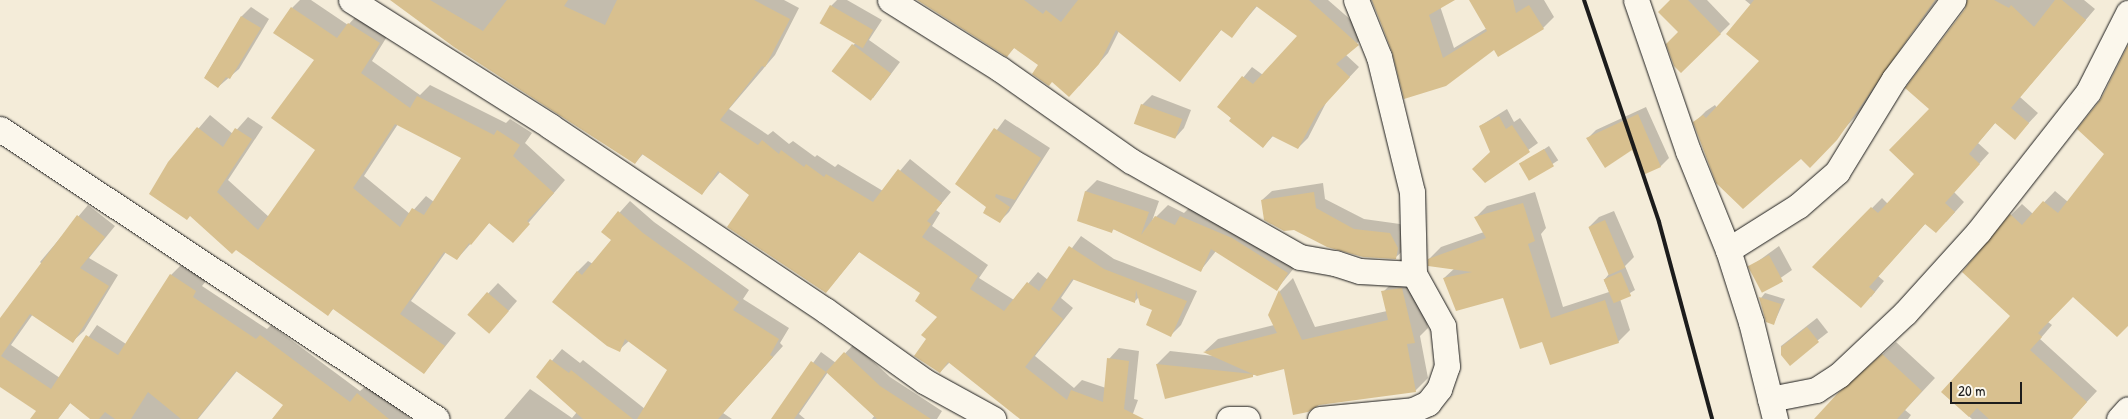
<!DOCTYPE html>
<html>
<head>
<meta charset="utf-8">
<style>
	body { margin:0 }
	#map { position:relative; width:2128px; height:419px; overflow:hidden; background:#f4ecd9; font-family:"Patrick Hand",sans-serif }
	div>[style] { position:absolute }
	.shadow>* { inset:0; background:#0003; transform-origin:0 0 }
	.building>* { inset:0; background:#d8c08f; transform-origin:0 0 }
	.roads { filter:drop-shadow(0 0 1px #1c1c1c) drop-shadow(0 0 1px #1c1c1c) }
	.minor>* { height:25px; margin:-12.5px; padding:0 12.5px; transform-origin:12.5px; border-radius:12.5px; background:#fbf7ec }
	.rail>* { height:4px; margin:-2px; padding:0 2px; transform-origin:2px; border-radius:2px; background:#1c1c1c }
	span { translate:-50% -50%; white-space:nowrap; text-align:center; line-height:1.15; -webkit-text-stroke:4px #fbf7ec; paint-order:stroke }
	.scale { position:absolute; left:1950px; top:382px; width:72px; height:22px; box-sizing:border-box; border:2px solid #1c1c1c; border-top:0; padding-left:6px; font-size:15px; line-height:18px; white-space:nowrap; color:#1c1c1c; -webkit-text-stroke:4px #fbf7ec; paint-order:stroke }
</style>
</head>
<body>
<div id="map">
	<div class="shadow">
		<div style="clip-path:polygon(evenodd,300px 0,311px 0,348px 25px,361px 11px,391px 30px,372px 61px,420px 95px,430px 85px,506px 123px,510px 119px,532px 133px,525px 143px,565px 180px,513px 241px,490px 222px,457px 259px,446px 252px,411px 301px,456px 333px,424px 373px,334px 308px,328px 314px,236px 249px,169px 163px,210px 115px,233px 134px,248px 117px,263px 127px,228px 180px,269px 217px,317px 150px,316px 60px,292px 8px,300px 0,398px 124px,463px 157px,434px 202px,426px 196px,410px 214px,364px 176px,398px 124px)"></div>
		<div style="clip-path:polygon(392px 0,784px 0,799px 8px,775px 55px,729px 109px,768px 135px,773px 131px,789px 144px,793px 141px,815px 157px,817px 155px,835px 167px,838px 164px,883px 191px,910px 159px,951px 192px,936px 210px,940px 213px,932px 226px,988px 265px,979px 278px,1014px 300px,1038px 272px,1048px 280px,1081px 236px,1114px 259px,1197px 291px,1181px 325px,1171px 335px,1154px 309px,1139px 297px,1134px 302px,1074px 279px,1061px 298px,1073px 308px,1035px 356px,1074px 388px,1082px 380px,1106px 388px,1109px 359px,1119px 348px,1139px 351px,1134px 399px,1138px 400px,1131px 419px,1021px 419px,950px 362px,940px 372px,928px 339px,938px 316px,922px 293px,860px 251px,826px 292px,751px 195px,721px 171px,702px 194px,643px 154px,635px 163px)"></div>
		<div style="clip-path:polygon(837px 0,847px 0,882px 20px,869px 40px,900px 62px,873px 98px,853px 45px,856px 43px,831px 6px)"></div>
		<div style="clip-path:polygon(922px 0,1328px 0,1367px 34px,1345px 54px,1359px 67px,1327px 101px,1308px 138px,1298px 148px,1274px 135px,1263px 147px,1219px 107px,1252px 67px,1263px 75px,1299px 36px,1258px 5px,1232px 36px,1222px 29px,1180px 80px,1119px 31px,1108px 53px,1079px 86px,1040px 65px,1015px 47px,1007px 55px)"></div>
		<div style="clip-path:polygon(1371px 0,1445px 0,1440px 6px,1454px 48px,1487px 28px,1471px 0,1544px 0,1554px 17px,1543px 28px,1494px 48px,1446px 85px,1394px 51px)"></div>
		<div style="clip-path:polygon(1671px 0,1707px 0,1730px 24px,1681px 72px,1680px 32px)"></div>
		<div style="clip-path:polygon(1745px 0,1937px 0,1893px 58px,1863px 108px,1821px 155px,1801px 157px,1695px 122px,1706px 111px,1715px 105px,1717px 108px,1761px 61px,1751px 5px)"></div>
		<div style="clip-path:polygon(1969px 0,2084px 0,2095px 9px,2020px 97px,2038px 113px,2015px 138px,1996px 122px,1978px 143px,1989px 153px,1954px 192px,1964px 202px,1946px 222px,1926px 223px,1878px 276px,1884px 281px,1871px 297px,1814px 267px,1882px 198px,1888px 204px,1916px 174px,1931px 108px)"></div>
		<div style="clip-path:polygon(251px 7px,269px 19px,239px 69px,218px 87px,205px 77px,242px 16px)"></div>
		<div style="clip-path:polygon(2128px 54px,2128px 325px,2073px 295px,2048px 322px,2052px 325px,2040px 339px,2097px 391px,2071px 419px,1972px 419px,1942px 392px,2011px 316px,2011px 215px,2022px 204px,2033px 214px,2055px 191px,2068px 202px,2106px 154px,2102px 99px)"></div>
		<div style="clip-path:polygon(1152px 95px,1191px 110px,1184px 128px,1175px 138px,1142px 105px)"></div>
		<div style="clip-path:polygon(1646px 107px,1669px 158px,1661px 166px,1643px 174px,1632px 149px,1588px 138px,1596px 130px)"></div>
		<div style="clip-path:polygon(1507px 109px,1514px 122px,1520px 118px,1538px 143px,1485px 181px,1491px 152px,1480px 126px)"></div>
		<div style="clip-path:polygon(1005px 119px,1050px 148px,1009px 212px,999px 222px,988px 207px,957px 184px)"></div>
		<div style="left:1549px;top:146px;width:17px;height:33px;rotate:57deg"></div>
		<div style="clip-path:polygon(1097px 180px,1159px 201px,1152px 221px,1168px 205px,1184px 213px,1192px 205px,1299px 262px,1277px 289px,1216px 251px,1201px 270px,1114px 229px,1112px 231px,1079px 220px,1086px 191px)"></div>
		<div style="clip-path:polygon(1323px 183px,1325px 199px,1364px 219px,1400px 224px,1407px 238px,1406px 248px,1396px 257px,1262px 200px,1272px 191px)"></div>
		<div style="clip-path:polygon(1535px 192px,1546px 228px,1541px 234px,1563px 307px,1609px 292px,1604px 280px,1609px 274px,1589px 227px,1599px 217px,1614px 211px,1634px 257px,1625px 266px,1635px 290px,1620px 299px,1630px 330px,1618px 342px,1543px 340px,1504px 296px,1444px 278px,1455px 268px,1429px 259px,1441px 247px,1484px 232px,1476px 217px,1487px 206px)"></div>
		<div style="clip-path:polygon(630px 201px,654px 222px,749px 290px,743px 299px,789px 328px,780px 343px,783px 346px,723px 413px,732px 419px,504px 419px,530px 389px,572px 418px,577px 412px,538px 377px,562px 349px,580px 363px,583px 360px,645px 409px,669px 369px,629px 341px,619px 350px,554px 302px,578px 271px,588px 261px,593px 264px,613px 240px,603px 231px)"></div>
		<div style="clip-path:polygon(88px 205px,115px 226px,89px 258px,118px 275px,84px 331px,73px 341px,33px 314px,11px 345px,60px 378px,97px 325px,126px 344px,171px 275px,181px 265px,206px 281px,202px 286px,267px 329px,271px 325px,360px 391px,368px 384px,411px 419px,274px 419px,285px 405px,237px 371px,198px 419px,92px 419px,71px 402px,58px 419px,31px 419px,38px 411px,0 385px,0 320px,43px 265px,40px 262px)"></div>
		<div style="clip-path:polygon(1779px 246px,1792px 270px,1762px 291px,1750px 267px)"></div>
		<div style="clip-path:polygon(1415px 275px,1428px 328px,1420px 336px,1428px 378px,1415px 391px,1285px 367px,1166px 397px,1157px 364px,1170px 351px,1214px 356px,1205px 351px,1218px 339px,1274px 325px,1270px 315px,1280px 291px,1293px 278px,1315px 327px,1387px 311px,1383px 292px,1396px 279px)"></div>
		<div style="clip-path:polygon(498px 283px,517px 301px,498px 323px,468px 315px)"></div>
		<div style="clip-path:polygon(1765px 293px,1785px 299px,1774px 323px,1761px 298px)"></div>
		<div style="left:1817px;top:318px;width:18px;height:46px;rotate:52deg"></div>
		<div style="clip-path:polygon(1896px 342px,1935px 378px,1905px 410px,1911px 415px,1908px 419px,1824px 419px,1832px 402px)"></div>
		<div style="clip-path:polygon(854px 344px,890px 377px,942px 411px,937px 419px,872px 419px,875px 415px,828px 372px,799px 414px,805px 419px,772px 419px,821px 352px,836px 363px)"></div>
	</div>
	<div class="building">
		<div style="clip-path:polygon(390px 0,430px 0,483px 31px,507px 0,568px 0,564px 6px,605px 25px,617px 0,754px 0,790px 19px,765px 67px,762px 66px,720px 120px,758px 145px,762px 140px,779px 154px,781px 150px,804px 167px,806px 164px,824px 177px,826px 174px,873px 202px,898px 169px,942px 203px,927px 221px,931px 224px,922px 237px,978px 276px,970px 289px,1004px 311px,1027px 282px,1039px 291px,1069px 246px,1104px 269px,1187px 301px,1171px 337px,1146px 325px,1152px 310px,1140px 305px,1136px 290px,1135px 303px,1072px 279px,1051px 309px,1063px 319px,1025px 367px,1067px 400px,1071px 390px,1103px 402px,1107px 358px,1129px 361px,1124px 409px,1144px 419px,1020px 419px,948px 362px,940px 373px,914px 356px,926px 339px,921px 335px,937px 317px,915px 301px,920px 293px,859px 252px,826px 293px,727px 227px,749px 195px,718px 171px,702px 195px,642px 154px,635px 164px,454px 47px)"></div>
		<div style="clip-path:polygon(917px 0,1024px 0,1043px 14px,1046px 10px,1061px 22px,1078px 0,1309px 0,1359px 45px,1336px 64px,1350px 77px,1318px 112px,1298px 149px,1272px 136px,1263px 148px,1229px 121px,1231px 118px,1217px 107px,1242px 76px,1253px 84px,1297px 36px,1256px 6px,1232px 38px,1221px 30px,1180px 82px,1116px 30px,1099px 64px,1069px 97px,1052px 82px,1049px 86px,1032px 74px,1038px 65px,1014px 48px,1007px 57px)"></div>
		<div style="clip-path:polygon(1372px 0,1455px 0,1429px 15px,1443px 58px,1487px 31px,1469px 0,1513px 0,1516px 13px,1529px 5px,1544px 29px,1498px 57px,1494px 50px,1446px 86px,1404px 99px,1392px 52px)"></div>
		<div style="clip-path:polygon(1670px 0,1688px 0,1721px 34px,1681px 73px,1674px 66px,1666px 44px,1678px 32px,1658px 12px)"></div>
		<div style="clip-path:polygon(1754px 0,1935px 0,1837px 140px,1810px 168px,1801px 159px,1743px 209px,1716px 183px,1693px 122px,1703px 115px,1706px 118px,1759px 61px,1726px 34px)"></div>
		<div style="clip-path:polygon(1967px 0,1994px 0,2009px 8px,2011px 5px,2034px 27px,2055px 0,2062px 0,2086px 20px,2011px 108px,2029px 123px,2015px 140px,1995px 123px,1969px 154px,1980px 164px,1945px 203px,1955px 212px,1936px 233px,1925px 224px,1869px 287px,1875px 292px,1861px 308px,1812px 267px,1871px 207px,1878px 213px,1914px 174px,1889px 150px,1929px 109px,1905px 88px,1965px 9px)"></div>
		<div style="left:830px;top:5px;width:50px;height:21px;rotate:30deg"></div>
		<div style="clip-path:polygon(evenodd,291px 7px,337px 38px,348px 23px,380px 43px,361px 73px,410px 108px,417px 96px,494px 135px,497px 130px,520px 145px,513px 156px,554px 193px,527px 221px,530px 224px,513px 243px,489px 223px,471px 245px,469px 243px,457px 260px,444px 252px,400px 314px,445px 346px,424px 374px,333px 309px,328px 316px,236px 250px,232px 254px,190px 216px,187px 220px,149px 194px,168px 162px,197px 127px,223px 147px,235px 128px,252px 139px,217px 192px,258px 230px,315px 150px,271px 118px,314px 60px,273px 33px,291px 7px,395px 124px,461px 158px,424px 215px,412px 208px,400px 227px,353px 188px,395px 124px)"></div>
		<div style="clip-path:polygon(241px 16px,261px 28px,230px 79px,226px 77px,218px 88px,204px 78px)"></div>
		<div style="left:852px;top:44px;width:49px;height:34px;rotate:37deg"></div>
		<div style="clip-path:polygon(2128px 45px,2128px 326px,2117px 337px,2073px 297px,2038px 333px,2042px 337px,2030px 350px,2087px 402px,2072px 419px,1989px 419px,1977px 408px,1969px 417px,1941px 392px,2010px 316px,1962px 272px,2010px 214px,2022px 225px,2043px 201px,2058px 213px,2104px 154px,2077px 129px,2101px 99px)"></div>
		<div style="left:1141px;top:104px;width:44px;height:21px;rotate:20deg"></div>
		<div style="clip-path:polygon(1638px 114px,1661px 167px,1643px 175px,1632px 150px,1605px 168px,1586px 138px)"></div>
		<div style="clip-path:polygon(1499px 116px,1506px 129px,1512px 125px,1530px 152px,1485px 183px,1472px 169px,1490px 152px,1479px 126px)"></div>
		<div style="clip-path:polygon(994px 128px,1041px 158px,1015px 200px,996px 194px,995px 197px,1010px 207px,1000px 223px,983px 213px,986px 207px,955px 184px)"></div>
		<div style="left:1544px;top:149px;width:20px;height:29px;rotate:60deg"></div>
		<div style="clip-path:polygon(1085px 191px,1149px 212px,1141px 235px,1155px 216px,1175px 225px,1180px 216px,1232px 238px,1288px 273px,1277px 291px,1211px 249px,1201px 272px,1113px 229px,1112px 233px,1077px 221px)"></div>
		<div style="clip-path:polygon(1314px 192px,1316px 208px,1354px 229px,1390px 233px,1398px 248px,1396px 259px,1363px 257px,1327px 247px,1294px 230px,1284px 231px,1264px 220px,1261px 200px)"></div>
		<div style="clip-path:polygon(1523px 203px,1535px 241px,1528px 244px,1551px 318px,1605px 300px,1619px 343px,1550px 365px,1542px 342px,1520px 349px,1503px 298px,1456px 311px,1443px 278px,1472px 272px,1428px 266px,1428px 259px,1486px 238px,1474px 217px)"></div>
		<div style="clip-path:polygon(618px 211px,643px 233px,739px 302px,733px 310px,779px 339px,770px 355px,773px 357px,718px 419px,637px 419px,667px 370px,625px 339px,620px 352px,607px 346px,552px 302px,577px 271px,582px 275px,611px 240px,601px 232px)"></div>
		<div style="clip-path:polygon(77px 215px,105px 237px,80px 268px,109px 286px,73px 343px,30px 314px,1px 356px,51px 389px,86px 335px,118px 355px,170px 274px,196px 291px,193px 297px,256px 339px,260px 335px,350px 402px,357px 393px,389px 419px,272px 419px,283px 405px,236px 371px,197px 419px,181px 419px,148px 392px,131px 419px,115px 419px,105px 412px,99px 419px,90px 419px,70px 403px,58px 419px,30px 419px,36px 411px,0 387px,0 318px)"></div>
		<div style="left:1605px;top:220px;width:52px;height:18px;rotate:67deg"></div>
		<div style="left:1769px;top:255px;width:30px;height:24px;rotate:62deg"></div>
		<div style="left:1621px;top:272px;width:26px;height:19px;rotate:67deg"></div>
		<div style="clip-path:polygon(1402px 288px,1415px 343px,1407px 344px,1416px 392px,1319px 405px,1308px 412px,1293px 415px,1284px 369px,1257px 376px,1203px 352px,1277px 333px,1268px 315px,1279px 290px,1302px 340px,1388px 320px,1381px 291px)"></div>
		<div style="left:487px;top:292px;width:29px;height:30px;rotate:41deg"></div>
		<div style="clip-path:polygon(1759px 297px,1781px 304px,1774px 325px,1766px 322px)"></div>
		<div style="clip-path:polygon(1807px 327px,1819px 342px,1790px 366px,1781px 355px,1781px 347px)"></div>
		<div style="clip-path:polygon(844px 352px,880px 386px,931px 419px,877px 419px,826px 372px,794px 419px,771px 419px,811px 361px,826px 372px)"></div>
		<div style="clip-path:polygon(1882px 354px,1922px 391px,1897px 419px,1814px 419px,1837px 394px)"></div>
		<div style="clip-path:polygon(550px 359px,569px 373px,571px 370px,633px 419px,583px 419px,536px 377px)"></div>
		<div style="clip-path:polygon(1156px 364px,1253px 374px,1253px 377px,1165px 399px)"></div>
	</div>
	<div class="roads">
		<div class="minor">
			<div style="left:351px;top:0;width:236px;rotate:32.3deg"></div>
			<div style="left:550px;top:126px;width:331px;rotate:33.8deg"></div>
			<div style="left:825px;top:310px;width:122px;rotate:35.6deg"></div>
			<div style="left:924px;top:381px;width:79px;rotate:28.8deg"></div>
			<div style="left:890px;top:0;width:130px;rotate:32.1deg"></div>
			<div style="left:1000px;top:69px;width:160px;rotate:35.1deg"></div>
			<div style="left:1131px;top:161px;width:194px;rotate:29.6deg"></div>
			<div style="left:1300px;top:257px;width:36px;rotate:10deg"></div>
			<div style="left:1335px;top:263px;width:26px;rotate:18deg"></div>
			<div style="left:1360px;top:271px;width:54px;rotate:3.2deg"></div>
			<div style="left:1636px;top:0;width:160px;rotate:71deg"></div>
			<div style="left:1688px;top:151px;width:107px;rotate:68deg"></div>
			<div style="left:1728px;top:250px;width:76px;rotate:72.3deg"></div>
			<div style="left:1751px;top:322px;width:100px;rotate:76.1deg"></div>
			<div style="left:0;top:129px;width:524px;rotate:33.57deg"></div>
			<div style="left:1728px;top:250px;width:83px;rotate:-32.2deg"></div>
			<div style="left:1798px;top:206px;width:52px;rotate:-41.1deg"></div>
			<div style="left:1837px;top:172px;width:109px;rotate:-58.5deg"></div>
			<div style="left:1894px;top:79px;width:99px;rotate:-53.2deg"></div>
			<div style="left:1770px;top:399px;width:47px;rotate:-11.1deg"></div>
			<div style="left:1816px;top:390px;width:27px;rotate:-33deg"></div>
			<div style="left:1839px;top:375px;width:91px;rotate:-43.2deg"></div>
			<div style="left:1905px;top:313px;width:110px;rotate:-47.9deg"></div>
			<div style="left:1979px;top:231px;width:177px;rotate:-51.9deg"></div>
			<div style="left:2088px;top:92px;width:89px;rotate:-63.1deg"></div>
			<div style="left:1229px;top:419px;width:18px"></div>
			<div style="left:1320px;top:419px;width:93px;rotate:-5.5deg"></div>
			<div style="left:1413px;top:410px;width:17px;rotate:-25deg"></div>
			<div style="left:1428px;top:403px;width:18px;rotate:-52deg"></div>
			<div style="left:1439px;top:389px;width:24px;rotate:-71deg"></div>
			<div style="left:1447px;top:366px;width:40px;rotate:-95.7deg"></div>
			<div style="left:1443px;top:326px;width:60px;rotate:-119.1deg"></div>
			<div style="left:1414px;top:274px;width:82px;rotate:-91.4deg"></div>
			<div style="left:1412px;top:192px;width:139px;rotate:-103.7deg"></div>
			<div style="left:1379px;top:57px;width:61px;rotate:-112deg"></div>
			<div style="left:2119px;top:419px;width:13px;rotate:-48deg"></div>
		</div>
	</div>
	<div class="rail">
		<div style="left:1584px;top:0;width:234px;rotate:71.3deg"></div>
		<div style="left:1659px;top:222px;width:204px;rotate:74.9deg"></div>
	</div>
	<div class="scale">20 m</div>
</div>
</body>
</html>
